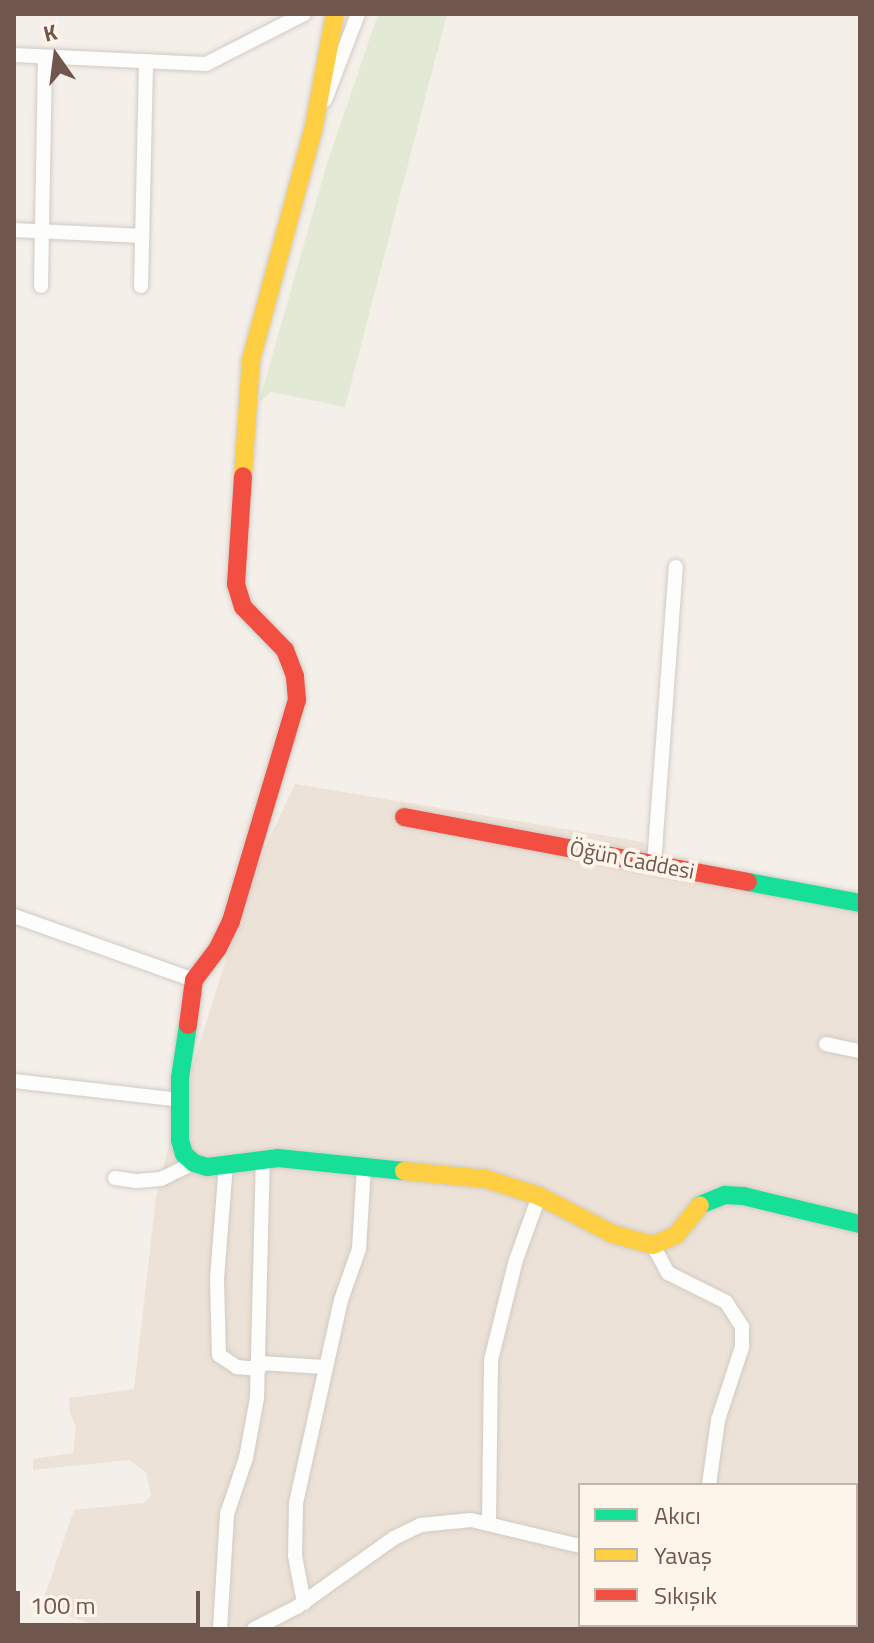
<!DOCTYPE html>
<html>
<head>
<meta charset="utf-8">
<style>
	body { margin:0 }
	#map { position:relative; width:874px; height:1643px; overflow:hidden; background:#f4efe9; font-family:"Titillium Web",sans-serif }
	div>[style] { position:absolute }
	.residential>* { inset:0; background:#ede2d7 }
	.green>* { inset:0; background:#e2ead5 }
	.roads { filter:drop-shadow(0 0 2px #d1cbc4) drop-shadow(0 0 2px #d1cbc4) }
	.street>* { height:14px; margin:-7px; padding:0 7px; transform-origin:7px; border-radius:7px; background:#fdfdfc }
	.fast>* { height:18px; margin:-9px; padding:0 9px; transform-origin:9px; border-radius:9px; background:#16e098 }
	.slow>* { height:18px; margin:-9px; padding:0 9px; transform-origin:9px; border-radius:9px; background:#ffcf43 }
	.jam>* { height:18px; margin:-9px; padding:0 9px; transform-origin:9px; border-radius:9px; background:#f24e42 }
	span { translate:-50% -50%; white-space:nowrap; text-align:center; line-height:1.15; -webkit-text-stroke:8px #fdf4ea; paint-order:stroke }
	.street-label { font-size:22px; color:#6f574d }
	.frame { position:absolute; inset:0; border:16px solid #6f574d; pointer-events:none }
	.legend { position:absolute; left:578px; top:1483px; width:280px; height:144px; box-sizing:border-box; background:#fdf4ea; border:2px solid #c4b5ab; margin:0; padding:10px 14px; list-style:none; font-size:24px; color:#6f574d }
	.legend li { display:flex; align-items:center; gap:16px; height:40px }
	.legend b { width:40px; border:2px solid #c4b5ab }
	.north { position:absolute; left:16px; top:16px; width:80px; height:80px; -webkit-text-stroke:6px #fdf4ea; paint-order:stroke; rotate:346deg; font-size:22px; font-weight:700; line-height:32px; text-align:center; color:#6f574d }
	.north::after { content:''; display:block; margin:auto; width:28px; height:36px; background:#6f574d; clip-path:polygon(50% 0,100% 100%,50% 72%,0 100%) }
	.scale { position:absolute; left:16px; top:1591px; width:184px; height:36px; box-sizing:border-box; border:4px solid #6f574d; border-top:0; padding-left:10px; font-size:24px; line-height:28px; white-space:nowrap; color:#6f574d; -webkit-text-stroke:6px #fdf4ea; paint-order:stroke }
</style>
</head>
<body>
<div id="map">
	<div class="residential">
		<div style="clip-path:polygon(evenodd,295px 784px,643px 842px,662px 859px,860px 896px,860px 1629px,107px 1629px,41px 1607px,74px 1510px,144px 1503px,151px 1496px,146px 1472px,129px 1460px,33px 1470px,33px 1459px,73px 1453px,76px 1427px,70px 1413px,69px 1398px,134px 1389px,156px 1198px,173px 1128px,238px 921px,263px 852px,295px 784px,580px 1485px,856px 1485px,856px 1625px,580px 1625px,580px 1485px)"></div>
	</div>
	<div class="green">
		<div style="clip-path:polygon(378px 14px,447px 14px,345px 407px,271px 392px,259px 402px,326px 167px)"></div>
	</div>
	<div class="roads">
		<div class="street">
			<div style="left:14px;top:55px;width:192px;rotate:2.7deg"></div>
			<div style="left:206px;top:64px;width:110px;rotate:-27deg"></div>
			<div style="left:325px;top:100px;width:92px;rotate:-69deg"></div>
			<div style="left:14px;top:230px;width:128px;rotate:2.7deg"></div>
			<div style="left:41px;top:286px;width:229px;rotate:-89deg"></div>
			<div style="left:141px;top:286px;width:225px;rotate:-88.7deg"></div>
			<div style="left:654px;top:864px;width:298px;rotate:-85.8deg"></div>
			<div style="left:14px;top:916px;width:191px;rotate:19.6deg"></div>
			<div style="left:826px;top:1044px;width:35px;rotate:12deg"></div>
			<div style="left:14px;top:1081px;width:167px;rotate:6.5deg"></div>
			<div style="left:226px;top:1164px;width:115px;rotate:94.5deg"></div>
			<div style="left:217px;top:1279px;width:76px;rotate:88.5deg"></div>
			<div style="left:219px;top:1355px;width:22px;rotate:34deg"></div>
			<div style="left:237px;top:1367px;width:22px;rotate:5deg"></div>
			<div style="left:115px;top:1178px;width:22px;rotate:8deg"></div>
			<div style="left:137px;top:1181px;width:24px;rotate:-5deg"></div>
			<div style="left:161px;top:1179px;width:37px;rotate:-26deg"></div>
			<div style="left:653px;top:1245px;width:32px;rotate:62deg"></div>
			<div style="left:668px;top:1273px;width:65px;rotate:26.6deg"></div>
			<div style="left:726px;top:1302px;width:30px;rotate:57deg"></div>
			<div style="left:742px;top:1327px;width:20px;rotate:90deg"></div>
			<div style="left:742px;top:1347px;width:77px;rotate:108.2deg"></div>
			<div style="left:718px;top:1420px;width:66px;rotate:97.9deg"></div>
			<div style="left:259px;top:1363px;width:66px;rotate:3.5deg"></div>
			<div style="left:489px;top:1524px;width:164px;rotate:-89.3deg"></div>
			<div style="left:491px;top:1360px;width:103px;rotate:-76deg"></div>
			<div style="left:516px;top:1260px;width:68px;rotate:-70.2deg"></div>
			<div style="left:304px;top:1603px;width:48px;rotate:-100.8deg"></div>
			<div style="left:295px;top:1556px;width:53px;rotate:-88.9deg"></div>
			<div style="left:296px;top:1503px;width:208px;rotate:-77.5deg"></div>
			<div style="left:341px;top:1300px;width:54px;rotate:-70.6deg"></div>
			<div style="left:359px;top:1249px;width:82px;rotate:-86.5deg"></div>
			<div style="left:220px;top:1629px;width:115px;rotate:-86.5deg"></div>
			<div style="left:227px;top:1514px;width:59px;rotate:-71.3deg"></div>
			<div style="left:246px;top:1458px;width:61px;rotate:-79.6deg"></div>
			<div style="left:257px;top:1398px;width:238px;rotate:-88.6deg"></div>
			<div style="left:254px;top:1629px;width:48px;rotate:-27.1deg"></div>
			<div style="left:297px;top:1607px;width:119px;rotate:-35.4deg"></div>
			<div style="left:394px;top:1538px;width:30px;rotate:-26deg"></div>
			<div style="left:421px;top:1525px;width:50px;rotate:-5.7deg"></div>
			<div style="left:471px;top:1520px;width:112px;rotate:13.4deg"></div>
			<div style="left:660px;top:1629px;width:4px;rotate:-90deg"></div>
			<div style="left:818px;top:1629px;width:4px;rotate:-76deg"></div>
		</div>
		<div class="fast">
			<div style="left:748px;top:882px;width:114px;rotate:10.6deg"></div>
			<div style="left:188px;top:1025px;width:54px;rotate:98.6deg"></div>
			<div style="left:180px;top:1078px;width:62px;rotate:90deg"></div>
			<div style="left:180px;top:1140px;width:15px;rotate:74deg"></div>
			<div style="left:184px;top:1154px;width:13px;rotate:42deg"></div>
			<div style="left:194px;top:1163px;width:14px;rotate:17deg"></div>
			<div style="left:207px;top:1167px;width:72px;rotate:-7.2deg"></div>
			<div style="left:278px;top:1158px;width:127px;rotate:5.9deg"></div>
			<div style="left:700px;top:1205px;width:27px;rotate:-22deg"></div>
			<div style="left:725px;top:1195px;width:18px;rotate:3deg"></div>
			<div style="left:743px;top:1196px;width:120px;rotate:13.5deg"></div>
		</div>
		<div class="slow">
			<div style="left:243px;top:476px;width:116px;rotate:-86.1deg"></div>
			<div style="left:251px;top:360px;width:237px;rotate:-74.9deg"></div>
			<div style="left:313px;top:131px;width:119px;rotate:-79.4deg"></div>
			<div style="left:404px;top:1171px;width:82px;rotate:5.6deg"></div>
			<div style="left:486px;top:1179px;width:56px;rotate:17.8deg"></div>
			<div style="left:539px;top:1196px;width:83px;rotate:27.2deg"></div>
			<div style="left:613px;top:1234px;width:41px;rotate:15.4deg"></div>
			<div style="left:653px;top:1245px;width:25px;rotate:-23deg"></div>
			<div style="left:676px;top:1235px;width:38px;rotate:-51deg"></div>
		</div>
		<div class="jam">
			<div style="left:404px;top:817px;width:350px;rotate:10.7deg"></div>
			<div style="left:188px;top:1025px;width:45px;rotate:-82.4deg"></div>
			<div style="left:194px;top:980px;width:40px;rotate:-53deg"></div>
			<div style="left:218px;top:948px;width:30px;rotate:-64deg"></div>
			<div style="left:231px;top:921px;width:231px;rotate:-73.4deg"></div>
			<div style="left:297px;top:700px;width:24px;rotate:-95deg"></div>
			<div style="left:295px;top:676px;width:28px;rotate:-111deg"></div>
			<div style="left:285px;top:650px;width:60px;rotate:-134.3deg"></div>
			<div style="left:243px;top:607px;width:24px;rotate:-107deg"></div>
			<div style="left:236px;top:584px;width:108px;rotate:-86.3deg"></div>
		</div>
	</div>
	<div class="street-label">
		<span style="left:632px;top:860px;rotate:11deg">Öğün Caddesi</span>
	</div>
	<div class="frame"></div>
	<ul class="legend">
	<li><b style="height:10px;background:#16e098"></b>Akıcı</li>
	<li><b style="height:10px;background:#ffcf43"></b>Yavaş</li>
	<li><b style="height:10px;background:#f24e42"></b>Sıkışık</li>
	</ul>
	<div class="north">K</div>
	<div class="scale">100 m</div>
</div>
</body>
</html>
